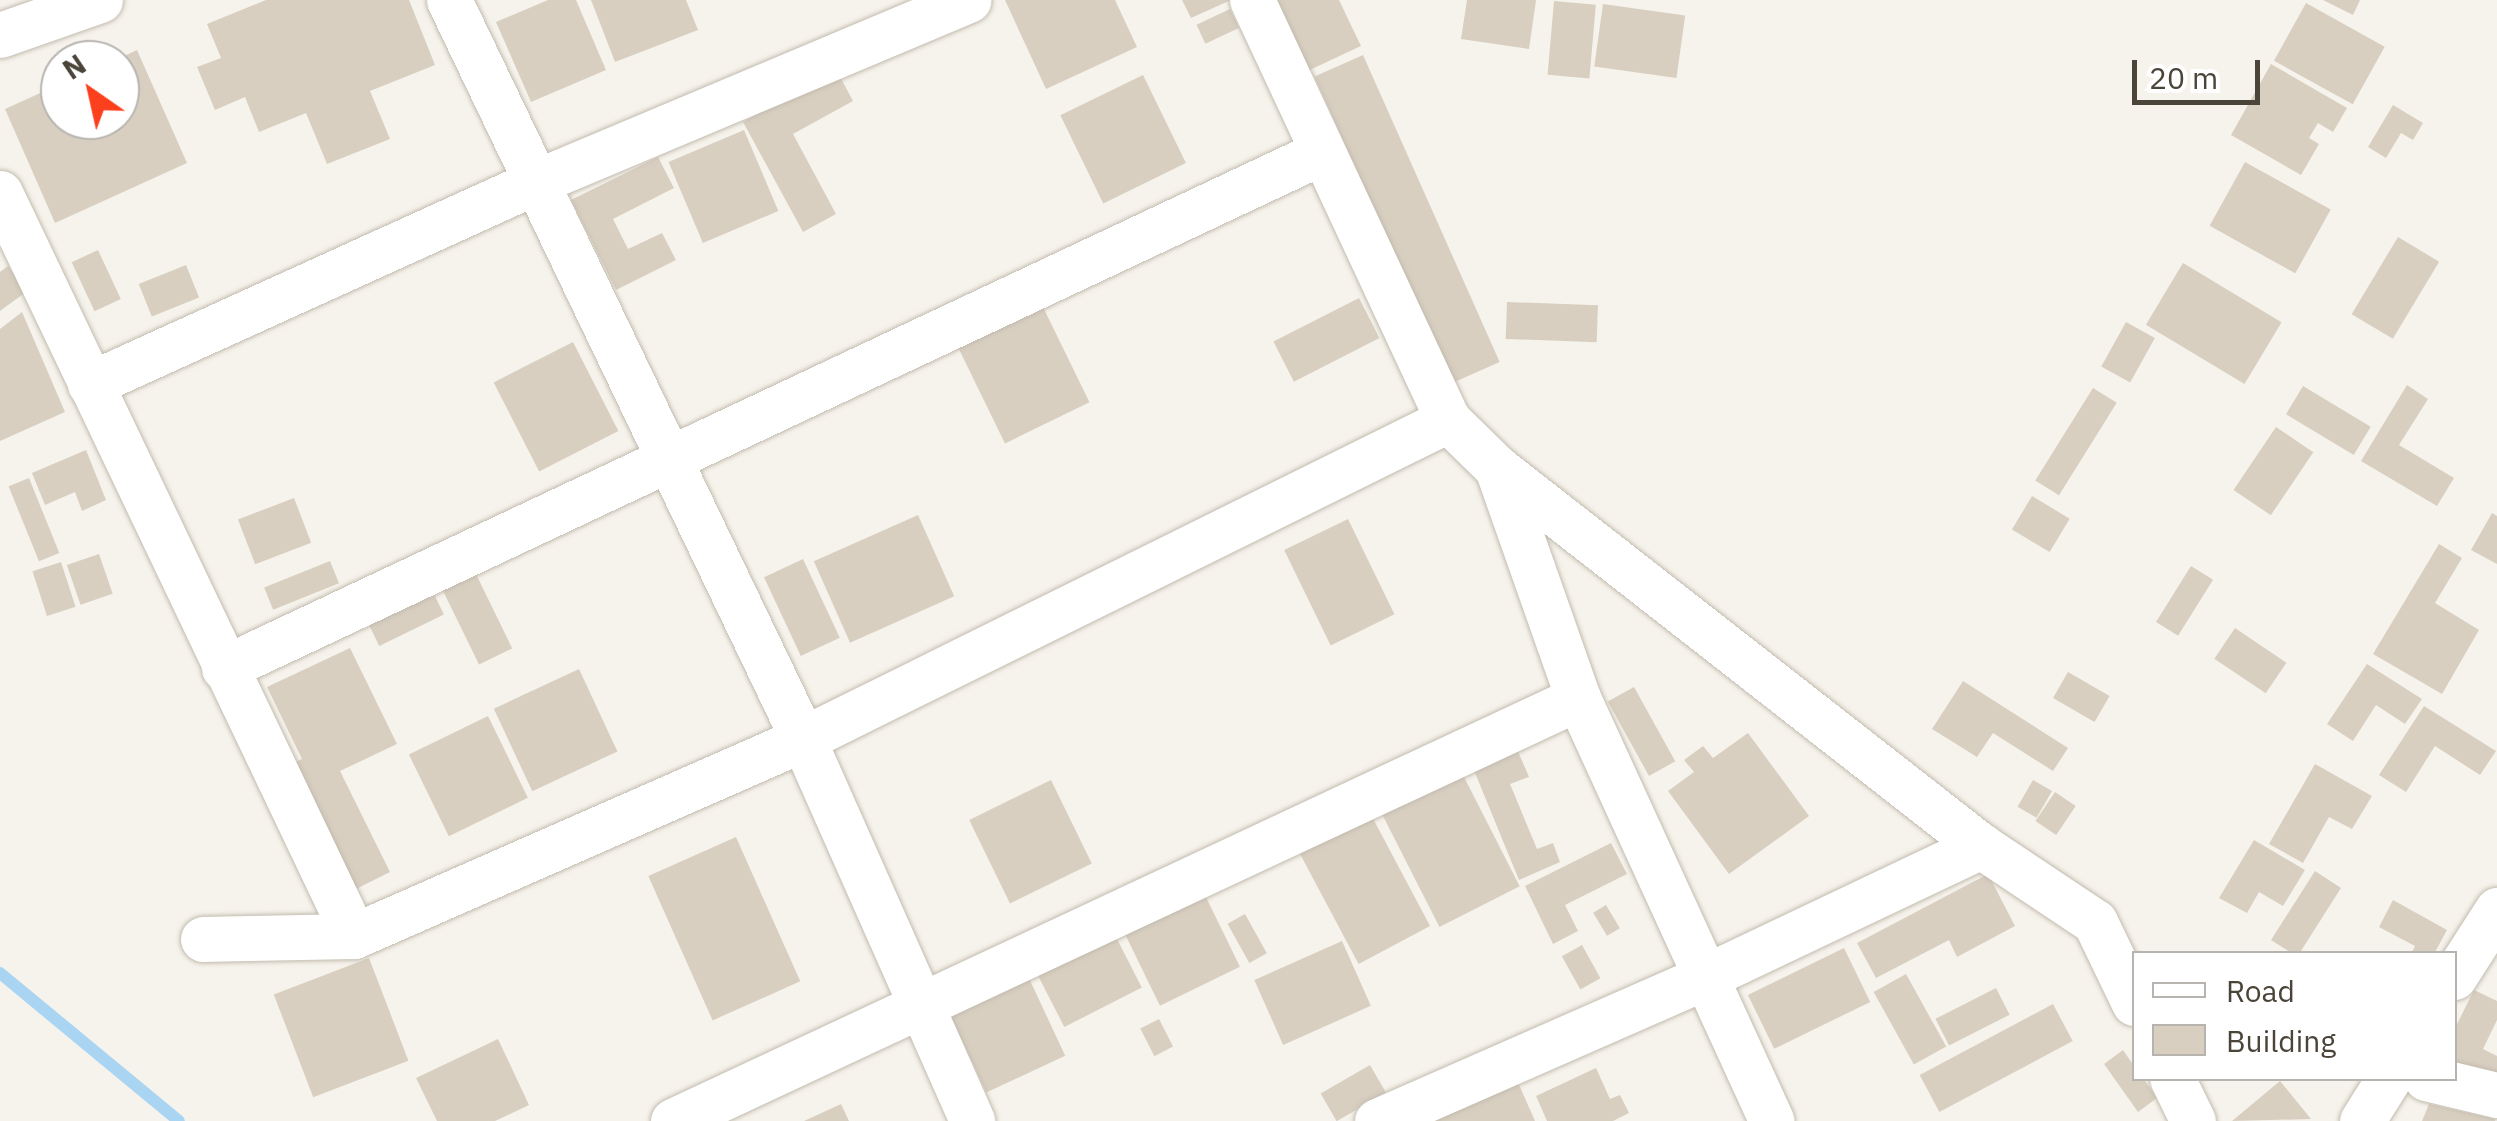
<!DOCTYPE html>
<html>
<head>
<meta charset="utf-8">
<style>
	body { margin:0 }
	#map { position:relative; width:2497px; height:1121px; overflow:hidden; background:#f6f3ec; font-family:"IBM Plex Sans",sans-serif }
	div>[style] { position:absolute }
	.stream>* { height:12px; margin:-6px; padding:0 6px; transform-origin:6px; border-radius:6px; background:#a9d4f2 }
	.building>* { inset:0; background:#d8cfc1; transform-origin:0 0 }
	.roads { filter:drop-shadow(0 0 2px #c2bbae) drop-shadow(0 0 2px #c2bbae) }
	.minor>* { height:45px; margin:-22.5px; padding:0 22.5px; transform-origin:22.5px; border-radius:22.5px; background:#fff }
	span { translate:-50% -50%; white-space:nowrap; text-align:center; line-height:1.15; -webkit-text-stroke:10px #fff; paint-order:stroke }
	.legend { position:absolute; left:2132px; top:951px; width:325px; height:130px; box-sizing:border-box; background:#fff; border:2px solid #b7b4b0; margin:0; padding:12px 18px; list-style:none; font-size:30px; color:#4b4439 }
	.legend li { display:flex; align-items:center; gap:20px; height:50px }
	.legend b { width:50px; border:2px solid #b7b4b0 }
	.north { position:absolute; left:40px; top:40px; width:100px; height:100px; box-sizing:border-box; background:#fff; border:2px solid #b7b4b0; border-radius:50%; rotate:326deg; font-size:28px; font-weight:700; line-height:40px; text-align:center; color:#4b4439 }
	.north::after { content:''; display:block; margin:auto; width:35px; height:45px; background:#fc3f1d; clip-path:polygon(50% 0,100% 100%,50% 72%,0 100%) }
	.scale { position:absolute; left:2132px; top:60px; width:128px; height:45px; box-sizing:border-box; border:5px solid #4b4439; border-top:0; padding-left:12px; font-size:30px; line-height:35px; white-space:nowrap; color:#4b4439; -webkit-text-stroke:8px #fff; paint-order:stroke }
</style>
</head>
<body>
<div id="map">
	<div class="stream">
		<div style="left:0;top:973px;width:232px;rotate:39.6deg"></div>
	</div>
	<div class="building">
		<div style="clip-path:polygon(266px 0,409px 0,435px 65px,370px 91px,390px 139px,327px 164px,306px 113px,259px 132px,245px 97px,215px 110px,197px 67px,221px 58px,207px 24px)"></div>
		<div style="clip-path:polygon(548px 0,576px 0,606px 70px,531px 102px,496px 22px)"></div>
		<div style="clip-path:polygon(591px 0,686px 0,698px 30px,615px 62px)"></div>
		<div style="clip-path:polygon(1005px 0,1115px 0,1137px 47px,1046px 89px)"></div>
		<div style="clip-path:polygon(1182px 0,1231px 0,1191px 18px)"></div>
		<div style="clip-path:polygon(1266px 0,1339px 0,1361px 46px,1301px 74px)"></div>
		<div style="clip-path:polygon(1467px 0,1536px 0,1529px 49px,1461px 39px)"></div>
		<div style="clip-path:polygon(2323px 0,2360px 0,2353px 15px)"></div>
		<div style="left:1554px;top:1px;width:42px;height:74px;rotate:5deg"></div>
		<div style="left:2306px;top:3px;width:90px;height:66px;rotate:29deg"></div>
		<div style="left:1603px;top:4px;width:83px;height:63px;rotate:8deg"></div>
		<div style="left:1230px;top:9px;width:21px;height:37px;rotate:65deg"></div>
		<div style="clip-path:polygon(137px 50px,187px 163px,55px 223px,5px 109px,60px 84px,60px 120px,120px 120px,120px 58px)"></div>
		<div style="left:1363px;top:55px;width:336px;height:53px;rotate:66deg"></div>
		<div style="clip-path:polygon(2271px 64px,2347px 108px,2333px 132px,2318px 123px,2309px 138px,2319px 144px,2301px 175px,2231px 135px)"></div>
		<div style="clip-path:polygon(837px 71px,853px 101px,793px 134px,836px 214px,803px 232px,743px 122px)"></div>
		<div style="left:1143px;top:75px;width:98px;height:92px;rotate:64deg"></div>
		<div style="clip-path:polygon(2393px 105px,2423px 123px,2413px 140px,2401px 133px,2386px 158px,2368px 147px)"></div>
		<div style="left:744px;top:130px;width:88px;height:82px;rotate:67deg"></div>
		<div style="clip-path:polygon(658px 157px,674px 188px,613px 219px,628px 249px,662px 233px,676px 260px,616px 290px,571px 200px)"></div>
		<div style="left:2245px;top:162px;width:98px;height:73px;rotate:29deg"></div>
		<div style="left:2398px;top:237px;width:48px;height:90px;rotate:31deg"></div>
		<div style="left:98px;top:250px;width:54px;height:29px;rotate:65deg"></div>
		<div style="left:2183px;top:263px;width:115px;height:72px;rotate:31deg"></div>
		<div style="left:186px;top:265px;width:35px;height:51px;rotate:68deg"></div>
		<div style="clip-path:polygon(8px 266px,26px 292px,0 311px,0 272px)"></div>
		<div style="left:1359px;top:298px;width:45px;height:96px;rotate:63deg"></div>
		<div style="left:1507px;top:302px;width:91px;height:37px;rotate:2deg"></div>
		<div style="left:1043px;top:307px;width:106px;height:94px;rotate:64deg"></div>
		<div style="clip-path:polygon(22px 312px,65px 412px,0 441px,0 329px)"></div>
		<div style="left:2126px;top:322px;width:33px;height:51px;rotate:29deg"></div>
		<div style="left:573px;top:342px;width:100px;height:89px;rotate:63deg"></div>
		<div style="clip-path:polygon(2407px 385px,2428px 399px,2399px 445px,2454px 478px,2437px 506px,2361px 461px)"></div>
		<div style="left:2303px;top:386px;width:79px;height:33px;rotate:31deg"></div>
		<div style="left:2093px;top:388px;width:28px;height:109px;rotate:32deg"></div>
		<div style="left:2276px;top:427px;width:45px;height:76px;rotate:34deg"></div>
		<div style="clip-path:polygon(86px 450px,106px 500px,82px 511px,75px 492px,45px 505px,32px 473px)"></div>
		<div style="left:29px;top:478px;width:81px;height:22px;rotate:68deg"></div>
		<div style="left:2032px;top:496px;width:44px;height:39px;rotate:31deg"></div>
		<div style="left:294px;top:498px;width:48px;height:60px;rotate:69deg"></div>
		<div style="clip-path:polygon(2492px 513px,2497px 516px,2497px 564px,2471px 550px)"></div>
		<div style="left:918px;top:515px;width:89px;height:114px;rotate:66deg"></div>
		<div style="left:1348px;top:519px;width:106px;height:71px;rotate:64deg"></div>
		<div style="clip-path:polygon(2439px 544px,2462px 558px,2435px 603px,2479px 630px,2442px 694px,2373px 654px)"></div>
		<div style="left:99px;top:554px;width:42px;height:34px;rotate:71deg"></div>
		<div style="left:803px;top:559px;width:87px;height:43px;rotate:65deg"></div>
		<div style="left:330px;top:561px;width:24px;height:71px;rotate:68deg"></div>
		<div style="left:61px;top:562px;width:47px;height:30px;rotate:72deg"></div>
		<div style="left:2191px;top:566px;width:26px;height:66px;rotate:32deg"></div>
		<div style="left:475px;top:572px;width:85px;height:37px;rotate:64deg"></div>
		<div style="left:433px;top:592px;width:25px;height:72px;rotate:64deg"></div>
		<div style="left:2235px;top:628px;width:62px;height:37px;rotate:34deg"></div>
		<div style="clip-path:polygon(350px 648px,397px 744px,340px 771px,390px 872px,356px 889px,295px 762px,302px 759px,267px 687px)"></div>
		<div style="clip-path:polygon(2367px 664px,2422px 699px,2405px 724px,2376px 705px,2353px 741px,2327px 724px)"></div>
		<div style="left:579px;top:669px;width:91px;height:94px;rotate:65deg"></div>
		<div style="left:2068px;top:672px;width:48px;height:30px;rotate:30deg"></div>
		<div style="clip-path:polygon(1963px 681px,2068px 748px,2053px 771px,1993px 733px,1977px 757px,1932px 729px)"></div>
		<div style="left:1634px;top:687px;width:85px;height:30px;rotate:61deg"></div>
		<div style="clip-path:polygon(2424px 706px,2496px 751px,2480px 775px,2435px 746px,2406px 792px,2379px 775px)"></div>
		<div style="left:488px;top:716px;width:91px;height:88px;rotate:64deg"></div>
		<div style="clip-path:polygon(1748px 733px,1809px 816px,1729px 874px,1668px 791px,1694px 772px,1684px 760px,1703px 746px,1713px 758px)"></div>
		<div style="clip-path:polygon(1517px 749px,1529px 777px,1510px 784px,1537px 849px,1553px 843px,1560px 862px,1519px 880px,1473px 768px)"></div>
		<div style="clip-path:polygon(2315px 764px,2372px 796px,2352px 829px,2329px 817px,2303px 863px,2269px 844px)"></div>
		<div style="left:1462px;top:773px;width:127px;height:90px;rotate:63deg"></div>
		<div style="left:1051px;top:780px;width:93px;height:91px;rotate:64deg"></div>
		<div style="left:2033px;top:780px;width:22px;height:31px;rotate:30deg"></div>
		<div style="left:2055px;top:792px;width:25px;height:35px;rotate:34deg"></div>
		<div style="left:1370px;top:813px;width:128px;height:81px;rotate:62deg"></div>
		<div style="left:736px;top:837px;width:158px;height:96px;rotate:66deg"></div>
		<div style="clip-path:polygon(2254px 840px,2305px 870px,2283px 906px,2259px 892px,2247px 913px,2219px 898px)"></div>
		<div style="clip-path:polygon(1611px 843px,1627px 874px,1565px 905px,1578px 931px,1553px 944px,1525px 886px)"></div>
		<div style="clip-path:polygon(2315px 871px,2341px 888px,2299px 954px,2293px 954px,2271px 940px)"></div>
		<div style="clip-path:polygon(1988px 874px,2015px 926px,1957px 957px,1949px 940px,1876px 978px,1857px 943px)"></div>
		<div style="left:1204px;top:893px;width:82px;height:89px;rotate:64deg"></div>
		<div style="clip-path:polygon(2393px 900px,2447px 930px,2434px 954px,2411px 954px,2415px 946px,2379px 927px)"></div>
		<div style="left:1606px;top:905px;width:27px;height:15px;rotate:59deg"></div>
		<div style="left:1245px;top:914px;width:45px;height:20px;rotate:61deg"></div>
		<div style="left:1115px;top:935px;width:59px;height:87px;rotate:63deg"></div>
		<div style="left:1342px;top:941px;width:71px;height:96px;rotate:66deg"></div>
		<div style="left:1582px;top:945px;width:38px;height:23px;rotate:61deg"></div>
		<div style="left:1844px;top:948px;width:60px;height:107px;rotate:64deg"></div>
		<div style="left:369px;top:958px;width:110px;height:102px;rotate:69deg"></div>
		<div style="left:1906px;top:974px;width:83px;height:37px;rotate:61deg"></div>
		<div style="left:1028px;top:976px;width:88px;height:87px;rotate:65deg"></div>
		<div style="left:1996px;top:988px;width:30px;height:68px;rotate:63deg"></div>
		<div style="clip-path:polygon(2474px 990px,2497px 1001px,2497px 1020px,2483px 1049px,2497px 1056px,2497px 1087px,2454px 1067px,2454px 1030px)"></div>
		<div style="left:2053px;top:1004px;width:42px;height:151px;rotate:62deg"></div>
		<div style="left:1159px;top:1019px;width:31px;height:21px;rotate:63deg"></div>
		<div style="clip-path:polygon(498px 1039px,529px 1105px,495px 1121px,437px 1121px,416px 1078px)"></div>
		<div style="clip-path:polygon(2123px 1050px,2134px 1066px,2134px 1078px,2143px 1078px,2157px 1098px,2138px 1112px,2104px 1064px)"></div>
		<div style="left:1370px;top:1065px;width:32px;height:57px;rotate:60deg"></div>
		<div style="clip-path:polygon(1596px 1068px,1610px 1099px,1620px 1095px,1629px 1113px,1613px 1121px,1547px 1121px,1536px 1096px)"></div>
		<div style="clip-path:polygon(1517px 1080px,1535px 1121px,1422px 1121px)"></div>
		<div style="clip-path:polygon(2280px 1081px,2311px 1119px,2232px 1121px)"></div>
		<div style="clip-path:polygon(841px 1104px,849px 1121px,804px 1121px)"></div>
		<div style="clip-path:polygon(2429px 1104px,2495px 1119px,2495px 1121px,2422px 1121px)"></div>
	</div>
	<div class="roads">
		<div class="minor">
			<div style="left:449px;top:0;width:819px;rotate:64.4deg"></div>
			<div style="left:803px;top:739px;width:418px;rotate:66.1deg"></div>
			<div style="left:1252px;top:0;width:463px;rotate:65deg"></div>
			<div style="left:1448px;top:420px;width:69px;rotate:44.4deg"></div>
			<div style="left:1497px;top:468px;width:244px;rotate:70.6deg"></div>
			<div style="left:1578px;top:698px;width:465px;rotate:65.4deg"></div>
			<div style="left:0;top:35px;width:106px;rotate:-19.3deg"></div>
			<div style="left:0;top:193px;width:823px;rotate:64.52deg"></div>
			<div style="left:90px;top:384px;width:492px;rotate:-24.4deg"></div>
			<div style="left:538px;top:181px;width:467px;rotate:-22.8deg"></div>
			<div style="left:1497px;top:468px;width:614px;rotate:37.99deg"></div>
			<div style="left:1981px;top:846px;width:137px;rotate:33.7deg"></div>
			<div style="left:2095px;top:922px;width:90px;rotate:64.3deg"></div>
			<div style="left:224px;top:668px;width:1213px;rotate:-25.17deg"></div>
			<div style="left:203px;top:939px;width:151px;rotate:-1.1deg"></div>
			<div style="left:354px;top:936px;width:490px;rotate:-23.7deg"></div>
			<div style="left:803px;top:739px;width:720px;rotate:-26.32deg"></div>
			<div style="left:2454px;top:977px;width:80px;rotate:-57.3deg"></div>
			<div style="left:2172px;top:1078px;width:48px;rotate:64deg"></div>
			<div style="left:2426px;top:1078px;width:73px;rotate:13.5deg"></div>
			<div style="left:673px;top:1121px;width:999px;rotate:-25.05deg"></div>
			<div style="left:1377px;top:1121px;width:358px;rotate:-23.7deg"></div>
			<div style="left:1705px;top:977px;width:306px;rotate:-25.4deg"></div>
			<div style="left:2362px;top:1121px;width:51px;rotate:-57.9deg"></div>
		</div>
	</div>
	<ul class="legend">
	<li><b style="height:12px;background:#fff"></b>Road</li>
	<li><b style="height:28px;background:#d8cfc1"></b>Building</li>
	</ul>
	<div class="north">N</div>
	<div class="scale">20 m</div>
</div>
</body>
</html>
